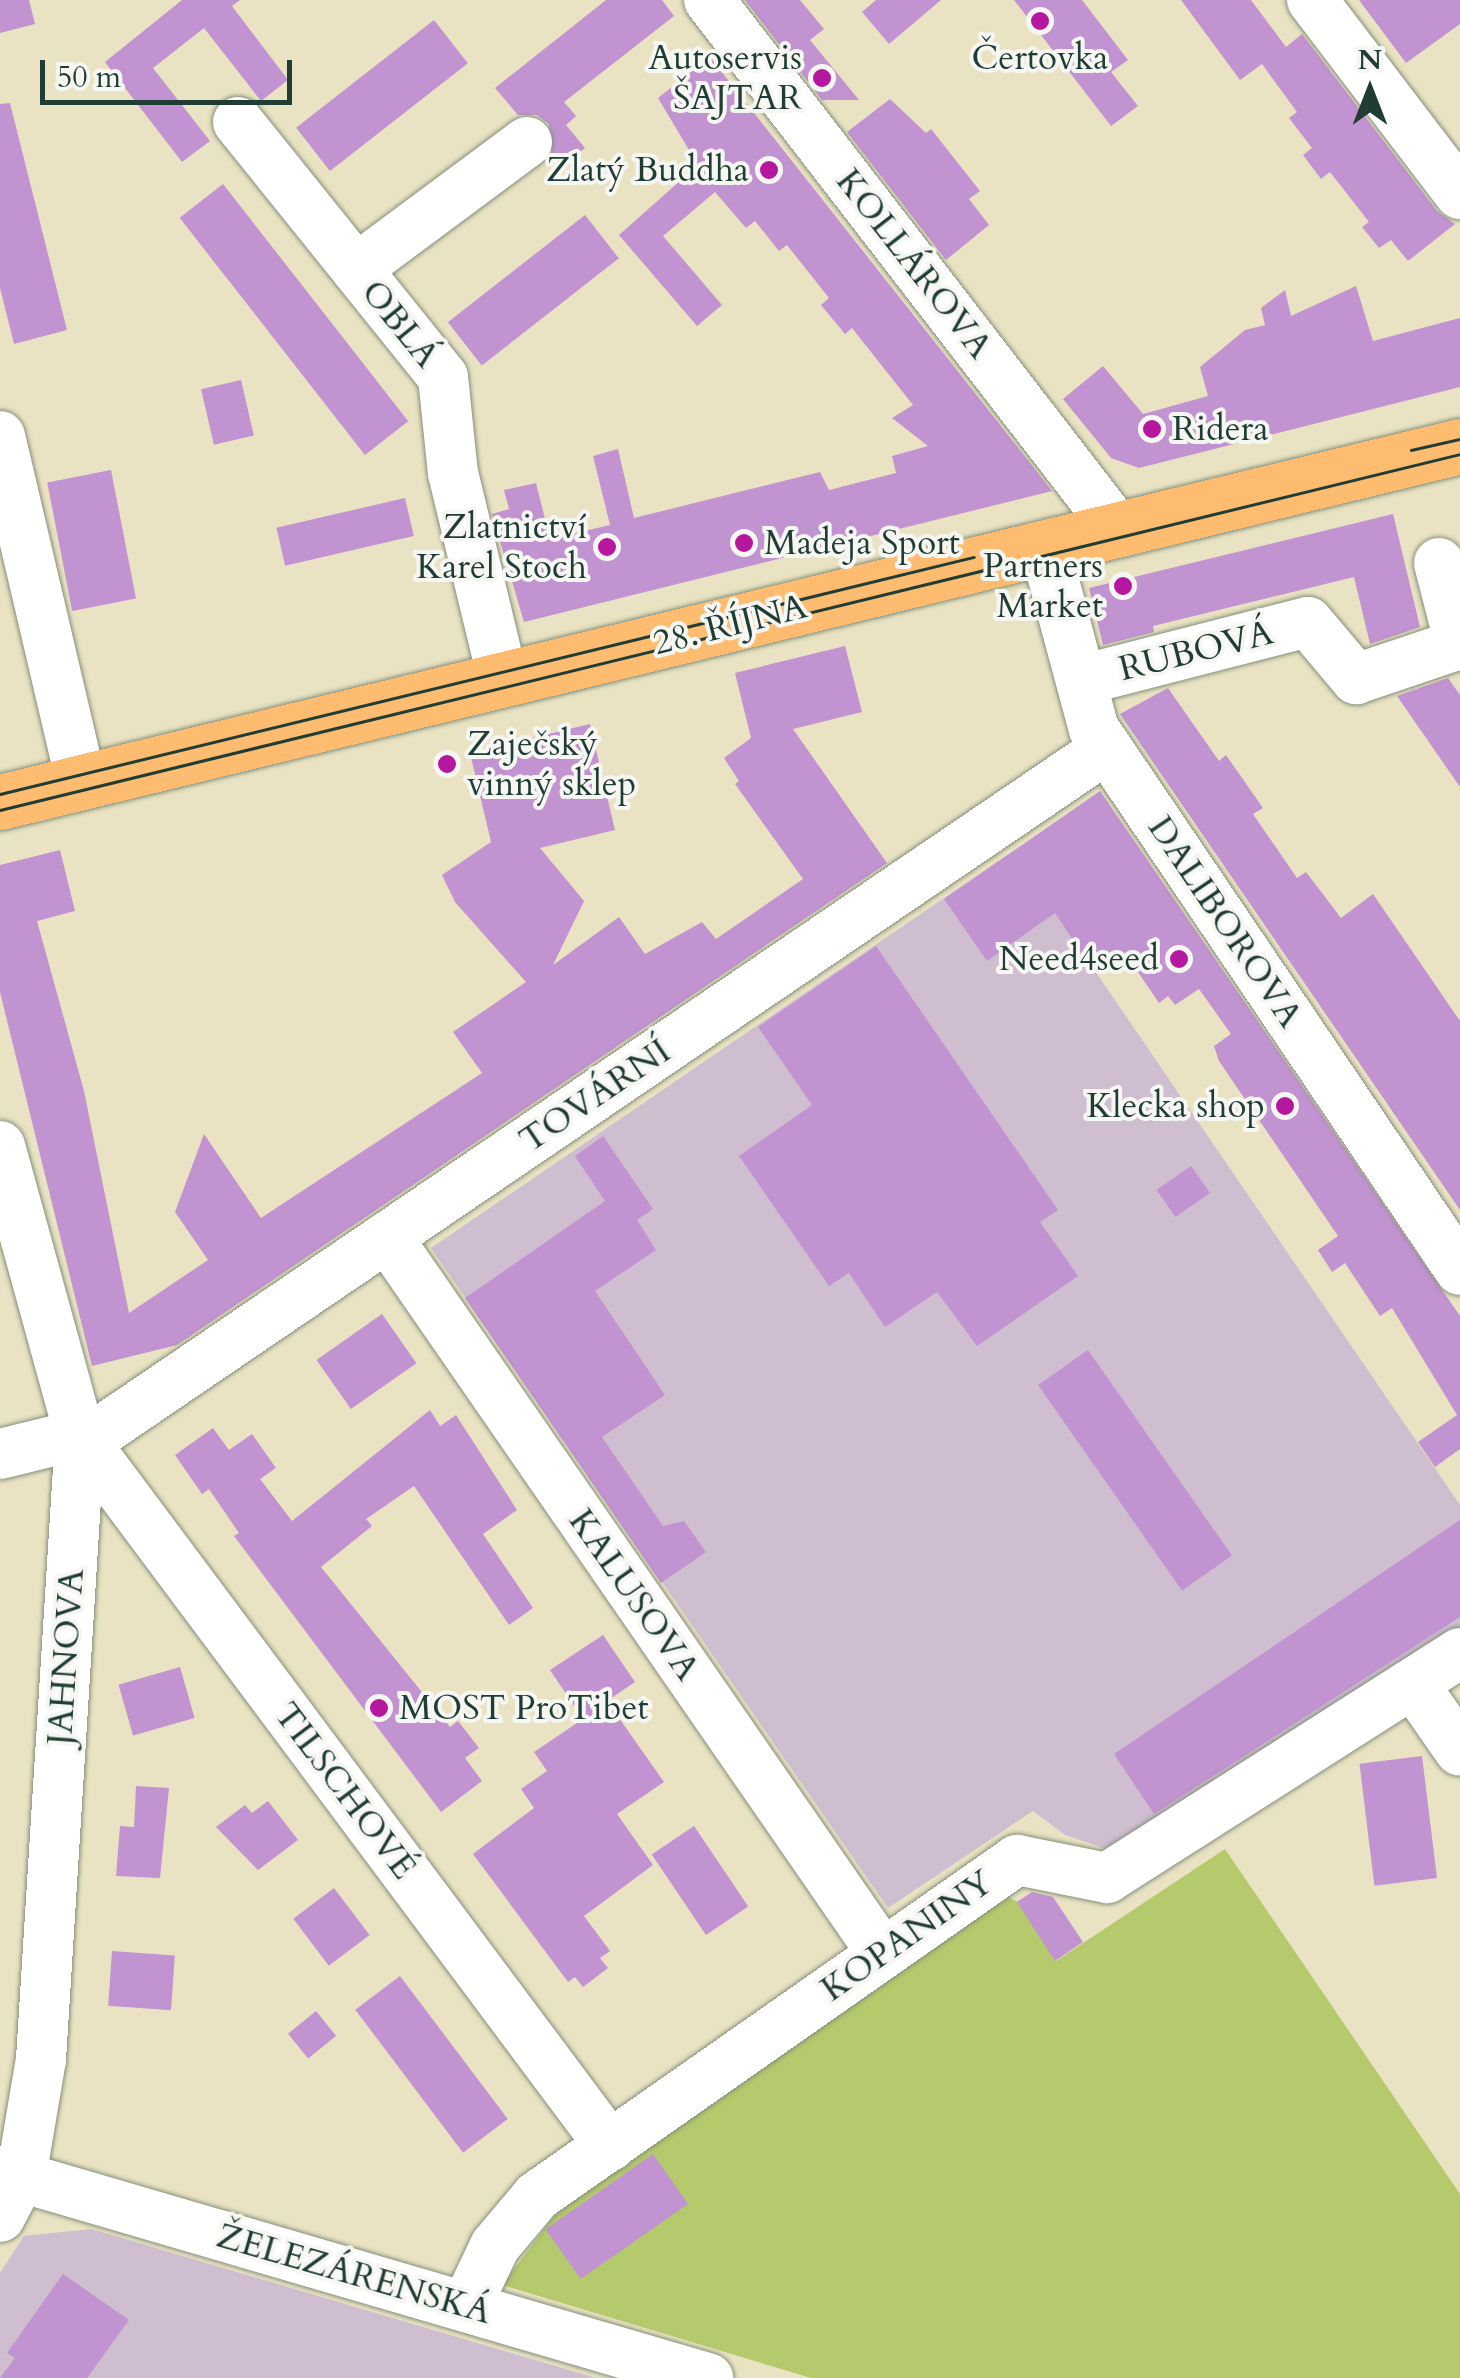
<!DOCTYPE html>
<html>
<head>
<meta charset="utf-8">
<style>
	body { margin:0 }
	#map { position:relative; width:1460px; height:2378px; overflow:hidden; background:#e9e3c3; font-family:Cardo,serif }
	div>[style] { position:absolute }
	.industrial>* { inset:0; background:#cebed0 }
	.green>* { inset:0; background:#b5c96d }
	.building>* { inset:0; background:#c193d1; transform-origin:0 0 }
	.roads { filter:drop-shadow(0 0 2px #84907c) drop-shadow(0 0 2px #84907c) }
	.minor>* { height:50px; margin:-25px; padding:0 25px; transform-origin:25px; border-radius:25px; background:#fff }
	.major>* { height:55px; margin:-27.5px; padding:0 27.5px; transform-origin:27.5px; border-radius:27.5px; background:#fdbc70 }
	.tram>* { height:2.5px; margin:-1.25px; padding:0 1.25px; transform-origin:1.25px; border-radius:1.25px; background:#1f3d34 }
	.dots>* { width:28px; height:28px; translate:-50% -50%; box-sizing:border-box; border:5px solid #f6f6f2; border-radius:50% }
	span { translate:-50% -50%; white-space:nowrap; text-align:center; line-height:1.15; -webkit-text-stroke:8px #f6f6f2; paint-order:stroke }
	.poi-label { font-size:35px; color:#1f3d34 }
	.right { translate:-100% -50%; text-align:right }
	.left { translate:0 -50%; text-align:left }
	.street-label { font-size:35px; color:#1f3d34 }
	.north { position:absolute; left:1320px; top:40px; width:100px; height:100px; -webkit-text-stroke:8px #f6f6f2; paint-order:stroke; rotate:0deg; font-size:28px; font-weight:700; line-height:40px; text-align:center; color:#1f3d34 }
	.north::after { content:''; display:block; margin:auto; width:35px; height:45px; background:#1f3d34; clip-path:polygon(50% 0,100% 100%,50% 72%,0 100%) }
	.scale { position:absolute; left:40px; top:60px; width:252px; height:45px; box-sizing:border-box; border:5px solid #1f3d34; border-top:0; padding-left:12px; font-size:30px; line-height:35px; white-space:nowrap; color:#1f3d34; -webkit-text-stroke:8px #f6f6f2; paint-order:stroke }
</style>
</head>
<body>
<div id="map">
	<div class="industrial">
		<div style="clip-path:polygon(1013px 851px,1460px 1505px,1460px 1629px,1169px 1824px,1104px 1848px,1065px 1835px,1033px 1811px,888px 1908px,431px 1248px)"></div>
		<div style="clip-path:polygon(91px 2229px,596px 2378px,0 2378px,0 2273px,24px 2236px)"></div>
	</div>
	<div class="green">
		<div style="clip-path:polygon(1225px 1849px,1460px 2194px,1460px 2378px,811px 2378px,502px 2285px,557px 2212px,1008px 1897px,1018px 1902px,1056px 1961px)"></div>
	</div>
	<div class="building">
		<div style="clip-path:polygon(0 0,29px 0,35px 24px,0 33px)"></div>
		<div style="clip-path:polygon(182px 0,240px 0,232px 6px,288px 80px,261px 101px,204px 28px,153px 68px,210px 141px,182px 162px,105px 62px)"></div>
		<div style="clip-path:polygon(606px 0,662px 0,674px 16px,564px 102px,576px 116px,566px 125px,585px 148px,562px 167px,552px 155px,549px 124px,537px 115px,518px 115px,495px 88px)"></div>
		<div style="clip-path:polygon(745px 0,800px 0,824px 29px,810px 40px,859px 100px,822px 100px)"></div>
		<div style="clip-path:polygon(876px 0,941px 0,889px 44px,862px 12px)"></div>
		<div style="clip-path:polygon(1014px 0,1082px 0,1128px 60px,1111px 72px,1138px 106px,1111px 126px)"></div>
		<div style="clip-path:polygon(1181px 0,1251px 0,1286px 47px,1302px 34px,1437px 211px,1455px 224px,1408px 261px,1391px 240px,1379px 248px,1362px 227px,1369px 222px,1330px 172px,1321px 179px,1303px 155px,1312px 148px,1289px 118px,1297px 112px,1262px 64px,1240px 80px)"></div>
		<div style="clip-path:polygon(1359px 0,1460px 0,1460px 24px,1406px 63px)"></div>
		<div style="left:434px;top:20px;width:55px;height:175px;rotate:52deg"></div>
		<div style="clip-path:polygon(710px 57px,1052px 491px,524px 622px,492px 514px,509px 509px,504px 490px,536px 483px,550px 539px,610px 525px,593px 456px,618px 449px,634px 518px,820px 472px,829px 490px,896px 473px,892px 456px,928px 446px,892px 418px,913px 405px,852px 328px,845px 334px,821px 305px,829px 298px,787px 245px,779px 251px,755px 221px,746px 228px,715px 192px,663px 236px,722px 305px,697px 326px,619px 235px,698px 165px,658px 98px)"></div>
		<div style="clip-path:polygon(890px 99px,926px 133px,931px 129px,980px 191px,969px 199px,989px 225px,946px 260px,847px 132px)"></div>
		<div style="clip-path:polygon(10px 103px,67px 330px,14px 344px,0 288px,0 104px)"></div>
		<div style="left:223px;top:184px;width:301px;height:55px;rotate:52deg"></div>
		<div style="left:585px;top:215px;width:55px;height:174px;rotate:52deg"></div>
		<div style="clip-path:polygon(1356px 286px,1373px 341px,1460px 318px,1460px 387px,1139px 468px,1111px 458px,1063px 399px,1103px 366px,1143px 414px,1208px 396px,1200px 367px,1245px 330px,1265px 325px,1261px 308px,1285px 290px,1291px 316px)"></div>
		<div style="left:241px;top:380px;width:57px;height:41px;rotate:77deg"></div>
		<div style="left:111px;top:470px;width:131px;height:65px;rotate:79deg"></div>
		<div style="left:405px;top:498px;width:39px;height:132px;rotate:77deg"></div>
		<div style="clip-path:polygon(1393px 514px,1420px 627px,1370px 644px,1354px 577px,1153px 626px,1154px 632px,1103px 645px,1089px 588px)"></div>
		<div style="clip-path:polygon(845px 646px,862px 712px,793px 729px,887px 863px,177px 1345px,92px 1366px,0 992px,0 865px,60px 850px,75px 911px,37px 921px,84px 1091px,129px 1313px,208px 1260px,175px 1212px,204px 1134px,261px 1218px,482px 1073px,453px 1032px,526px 982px,455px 902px,442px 875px,491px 842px,470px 753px,590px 724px,615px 830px,540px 848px,584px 901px,553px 965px,619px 917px,645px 954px,702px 922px,716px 939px,803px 879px,735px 784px,739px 781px,724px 758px,751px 738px,735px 673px)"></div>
		<div style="clip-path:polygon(1448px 678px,1460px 695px,1460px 787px,1397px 696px)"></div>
		<div style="clip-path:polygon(1168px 688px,1219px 761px,1226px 755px,1263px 808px,1253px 814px,1297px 878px,1306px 872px,1341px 918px,1373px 894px,1460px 1021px,1460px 1210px,1120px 714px)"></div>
		<div style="clip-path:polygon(1100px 791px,1460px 1316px,1460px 1449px,1435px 1467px,1418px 1442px,1457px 1415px,1392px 1308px,1380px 1316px,1345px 1263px,1332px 1272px,1318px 1250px,1338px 1236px,1219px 1061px,1214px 1046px,1231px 1034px,1199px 989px,1175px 1005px,1168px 996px,1159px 1003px,1125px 953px,1096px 975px,1055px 913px,987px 961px,944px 899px)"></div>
		<div style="clip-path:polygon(876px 946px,1058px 1210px,1040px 1222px,1078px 1276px,977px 1346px,937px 1292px,885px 1327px,849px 1273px,829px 1286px,739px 1156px,812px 1105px,758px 1027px)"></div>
		<div style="clip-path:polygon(603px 1136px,653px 1209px,637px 1220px,656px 1250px,595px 1291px,665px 1395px,602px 1437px,663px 1526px,684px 1521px,706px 1552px,661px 1583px,465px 1298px,605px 1201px,575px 1156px)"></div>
		<div style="left:1191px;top:1166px;width:33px;height:42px;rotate:55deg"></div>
		<div style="left:382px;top:1314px;width:60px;height:80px;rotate:55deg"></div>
		<div style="left:1088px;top:1350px;width:251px;height:61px;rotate:55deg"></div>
		<div style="clip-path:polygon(430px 1410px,440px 1426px,456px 1415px,517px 1510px,483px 1534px,533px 1608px,509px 1625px,414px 1486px,366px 1519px,372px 1526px,321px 1567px,450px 1727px,458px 1721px,479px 1748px,465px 1758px,482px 1781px,441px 1812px,234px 1536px,239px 1533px,209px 1489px,202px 1494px,175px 1455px,213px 1428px,229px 1450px,252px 1434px,276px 1468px,260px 1479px,292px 1521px)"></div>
		<div style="clip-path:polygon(1460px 1520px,1460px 1617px,1154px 1814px,1114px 1754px)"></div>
		<div style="clip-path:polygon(603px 1635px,635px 1682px,607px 1701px,664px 1782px,617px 1814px,653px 1865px,584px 1916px,610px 1951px,600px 1958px,608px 1968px,583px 1987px,575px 1977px,568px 1982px,473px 1854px,534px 1808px,521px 1789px,547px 1771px,534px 1752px,583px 1719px,550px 1670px)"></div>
		<div style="left:180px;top:1667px;width:53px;height:64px;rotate:74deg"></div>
		<div style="left:1422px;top:1756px;width:123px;height:63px;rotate:83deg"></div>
		<div style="clip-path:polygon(136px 1786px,169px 1788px,160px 1878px,116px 1876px,120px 1826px,134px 1827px)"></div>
		<div style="clip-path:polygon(268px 1801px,298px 1840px,258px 1870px,216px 1827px,245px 1805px,252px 1813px)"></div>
		<div style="left:694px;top:1826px;width:97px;height:51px;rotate:56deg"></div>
		<div style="left:334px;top:1888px;width:59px;height:51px;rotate:53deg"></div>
		<div style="clip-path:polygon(1032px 1892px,1053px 1897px,1083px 1942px,1055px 1961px,1017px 1902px)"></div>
		<div style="left:112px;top:1951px;width:63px;height:55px;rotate:4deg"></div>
		<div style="left:400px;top:1976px;width:179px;height:56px;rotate:53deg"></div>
		<div style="left:316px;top:2011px;width:32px;height:36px;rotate:51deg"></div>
		<div style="left:653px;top:2154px;width:61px;height:131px;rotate:55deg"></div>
		<div style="clip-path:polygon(63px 2274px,129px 2320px,87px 2378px,0 2378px,15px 2358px,7px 2353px)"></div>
	</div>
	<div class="roads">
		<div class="minor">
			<div style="left:709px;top:0;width:669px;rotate:52.34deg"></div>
			<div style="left:1312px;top:0;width:244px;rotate:52.7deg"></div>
			<div style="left:238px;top:122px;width:327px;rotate:51.2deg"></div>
			<div style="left:443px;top:377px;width:97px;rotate:84.1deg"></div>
			<div style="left:453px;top:473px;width:213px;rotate:76.4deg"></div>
			<div style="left:356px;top:269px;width:213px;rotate:-36.6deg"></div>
			<div style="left:0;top:436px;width:355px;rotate:76.8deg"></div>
			<div style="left:1045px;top:548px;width:188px;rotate:74.9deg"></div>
			<div style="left:1094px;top:729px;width:653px;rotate:55.92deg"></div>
			<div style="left:1439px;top:563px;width:85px;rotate:75.6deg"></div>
			<div style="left:1082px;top:680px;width:233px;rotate:-14.4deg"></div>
			<div style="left:1308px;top:622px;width:75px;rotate:49.9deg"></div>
			<div style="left:1356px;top:679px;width:110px;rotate:-18.6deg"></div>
			<div style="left:0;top:1146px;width:301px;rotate:74.6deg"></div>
			<div style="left:80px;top:1436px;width:624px;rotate:93.58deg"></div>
			<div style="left:41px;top:2059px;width:120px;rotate:99.6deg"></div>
			<div style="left:21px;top:2177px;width:45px;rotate:117.7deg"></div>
			<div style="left:387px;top:1237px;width:870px;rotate:55.34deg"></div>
			<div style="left:80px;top:1436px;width:886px;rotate:53.26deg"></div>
			<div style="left:0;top:1454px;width:109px;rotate:-13.8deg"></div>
			<div style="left:106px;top:1428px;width:1210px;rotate:-34.19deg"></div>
			<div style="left:1414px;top:1685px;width:80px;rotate:55.1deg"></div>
			<div style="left:0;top:2171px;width:738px;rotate:16.3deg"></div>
			<div style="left:466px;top:2307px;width:68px;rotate:-64.6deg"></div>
			<div style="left:495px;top:2246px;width:65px;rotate:-50deg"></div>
			<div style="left:537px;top:2196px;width:586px;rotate:-34.99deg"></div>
			<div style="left:1017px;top:1860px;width:92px;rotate:11.3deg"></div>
			<div style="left:1107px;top:1878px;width:419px;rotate:-32.5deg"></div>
		</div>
		<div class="major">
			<div style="left:0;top:802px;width:1503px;rotate:-13.7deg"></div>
		</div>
	</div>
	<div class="tram">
		<div style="left:1411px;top:450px;width:50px;rotate:-12.7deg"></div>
		<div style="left:0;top:794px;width:1002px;rotate:-13.68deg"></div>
		<div style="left:0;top:810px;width:1503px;rotate:-13.7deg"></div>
	</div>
	<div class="dots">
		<div style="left:1040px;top:21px;background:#b5179e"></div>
		<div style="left:822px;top:78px;background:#b5179e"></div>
		<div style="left:769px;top:170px;background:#b5179e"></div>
		<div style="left:1152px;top:429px;background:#b5179e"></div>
		<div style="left:744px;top:543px;background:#b5179e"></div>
		<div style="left:607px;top:547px;background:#b5179e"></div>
		<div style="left:1123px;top:586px;background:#b5179e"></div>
		<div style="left:447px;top:764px;background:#b5179e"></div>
		<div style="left:1179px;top:959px;background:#b5179e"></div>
		<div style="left:1285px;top:1106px;background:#b5179e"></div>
		<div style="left:379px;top:1708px;background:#b5179e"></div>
	</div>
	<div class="poi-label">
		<span class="right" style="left:802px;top:78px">Autoservis<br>ŠAJTAR</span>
		<span style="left:1040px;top:58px">Čertovka</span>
		<span class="right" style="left:749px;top:170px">Zlatý Buddha</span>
		<span class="left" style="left:1172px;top:429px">Ridera</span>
		<span class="right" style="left:587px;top:547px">Zlatnictví<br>Karel Stoch</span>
		<span class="left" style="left:764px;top:543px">Madeja Sport</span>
		<span class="right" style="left:1103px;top:586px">Partners<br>Market</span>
		<span class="left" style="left:467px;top:764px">Zaječský<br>vinný sklep</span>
		<span class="right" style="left:1159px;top:959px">Need4seed</span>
		<span class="right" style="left:1265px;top:1106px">Klecka shop</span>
		<span class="left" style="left:399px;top:1708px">MOST ProTibet</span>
	</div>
	<div class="street-label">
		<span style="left:914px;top:264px;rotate:52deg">KOLLÁROVA</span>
		<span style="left:400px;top:324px;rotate:51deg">OBLÁ</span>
		<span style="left:730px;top:625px;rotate:-14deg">28. ŘÍJNA</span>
		<span style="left:1196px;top:651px;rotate:-14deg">RUBOVÁ</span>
		<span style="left:1225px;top:922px;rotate:56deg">DALIBOROVA</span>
		<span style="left:595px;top:1096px;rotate:-34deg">TOVÁRNÍ</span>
		<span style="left:634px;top:1595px;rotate:55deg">KALUSOVA</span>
		<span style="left:66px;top:1657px;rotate:-86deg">JAHNOVA</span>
		<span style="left:345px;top:1791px;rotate:53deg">TILSCHOVÉ</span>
		<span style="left:907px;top:1936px;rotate:-35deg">KOPANINY</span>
		<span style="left:354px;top:2274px;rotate:16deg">ŽELEZÁRENSKÁ</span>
	</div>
	<div class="north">N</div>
	<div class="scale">50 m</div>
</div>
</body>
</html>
